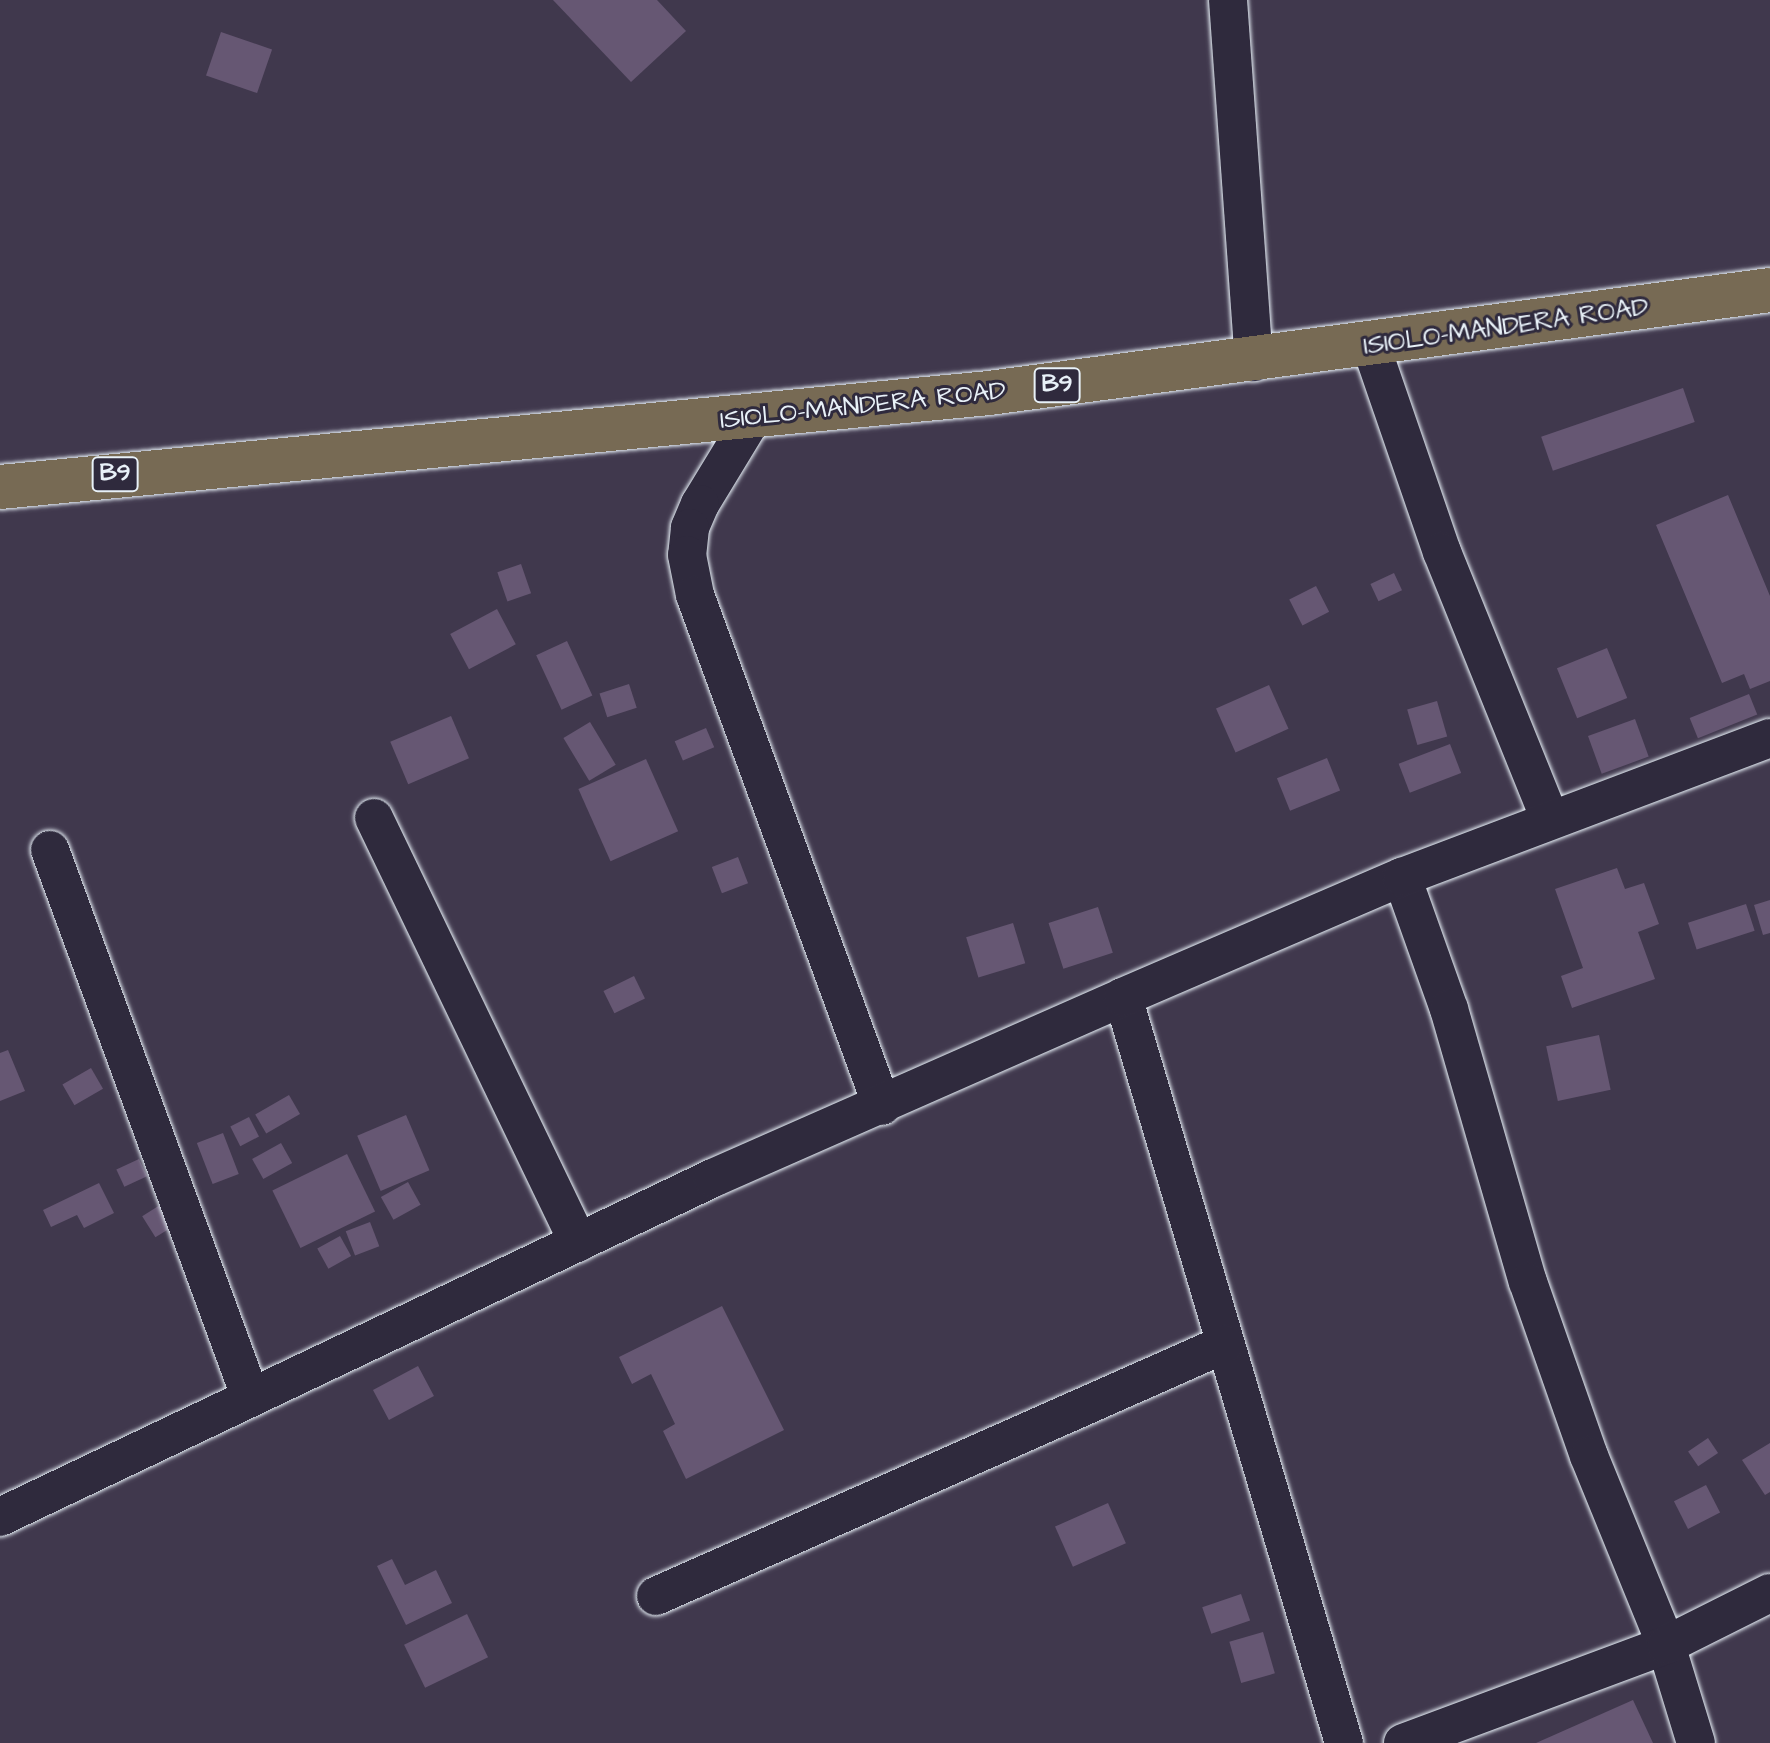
<!DOCTYPE html>
<html>
<head>
<meta charset="utf-8">
<style>
	body { margin:0 }
	#map { position:relative; width:1770px; height:1743px; overflow:hidden; background:#40384d; font-family:"Architects Daughter",sans-serif }
	div>[style] { position:absolute }
	.building>* { inset:0; background:#665773; transform-origin:0 0 }
	.roads { filter:drop-shadow(0 0 2px #e8f1f8) drop-shadow(0 0 2px #e8f1f8) }
	.minor>* { height:38px; margin:-19px; padding:0 19px; transform-origin:19px; border-radius:19px; background:#2f2a3d }
	.trunk>* { height:44px; margin:-22px; padding:0 22px; transform-origin:22px; border-radius:22px; background:#776a54 }
	span { translate:-50% -50%; white-space:nowrap; text-align:center; line-height:1.15; -webkit-text-stroke:6px #2f2a3d; paint-order:stroke }
	.shield-label span { padding:2px 6px; background:#2f2a3d; border:2px solid; border-radius:6px; -webkit-text-stroke-width:0 }
	.shield-label { font-size:24px; color:#e8f1f8; font-weight:700 }
	.street-label { font-size:26px; color:#e8f1f8 }
</style>
</head>
<body>
<div id="map">
	<div class="building">
		<div style="clip-path:polygon(553px 0,657px 0,686px 31px,631px 82px)"></div>
		<div style="left:221px;top:32px;width:54px;height:46px;rotate:19deg"></div>
		<div style="left:1683px;top:388px;width:36px;height:150px;rotate:71deg"></div>
		<div style="clip-path:polygon(1728px 495px,1770px 596px,1770px 681px,1750px 689px,1744px 674px,1722px 683px,1656px 525px)"></div>
		<div style="left:521px;top:564px;width:31px;height:25px;rotate:71deg"></div>
		<div style="left:1394px;top:573px;width:19px;height:26px;rotate:65deg"></div>
		<div style="left:1316px;top:586px;width:29px;height:30px;rotate:63deg"></div>
		<div style="left:497px;top:609px;width:40px;height:53px;rotate:62deg"></div>
		<div style="left:567px;top:641px;width:60px;height:34px;rotate:65deg"></div>
		<div style="left:1607px;top:648px;width:54px;height:54px;rotate:68deg"></div>
		<div style="left:629px;top:684px;width:25px;height:31px;rotate:72deg"></div>
		<div style="left:1269px;top:685px;width:48px;height:58px;rotate:66deg"></div>
		<div style="left:1749px;top:694px;width:22px;height:64px;rotate:68deg"></div>
		<div style="left:1437px;top:701px;width:37px;height:31px;rotate:74deg"></div>
		<div style="left:451px;top:716px;width:46px;height:66px;rotate:67deg"></div>
		<div style="left:1635px;top:719px;width:40px;height:50px;rotate:70deg"></div>
		<div style="left:590px;top:722px;width:50px;height:31px;rotate:59deg"></div>
		<div style="left:706px;top:728px;width:21px;height:34px;rotate:67deg"></div>
		<div style="left:1450px;top:744px;width:31px;height:55px;rotate:69deg"></div>
		<div style="left:1327px;top:758px;width:35px;height:54px;rotate:68deg"></div>
		<div style="left:646px;top:759px;width:79px;height:74px;rotate:66deg"></div>
		<div style="left:738px;top:857px;width:28px;height:28px;rotate:69deg"></div>
		<div style="clip-path:polygon(1617px 868px,1625px 889px,1644px 883px,1659px 924px,1638px 932px,1655px 979px,1572px 1008px,1561px 976px,1583px 968px,1555px 889px)"></div>
		<div style="clip-path:polygon(1770px 900px,1770px 933px,1763px 935px,1754px 905px)"></div>
		<div style="left:1746px;top:904px;width:28px;height:61px;rotate:72deg"></div>
		<div style="left:1098px;top:907px;width:48px;height:52px;rotate:72deg"></div>
		<div style="left:1013px;top:923px;width:42px;height:49px;rotate:73deg"></div>
		<div style="left:634px;top:976px;width:25px;height:34px;rotate:64deg"></div>
		<div style="left:1599px;top:1035px;width:56px;height:54px;rotate:78deg"></div>
		<div style="clip-path:polygon(8px 1050px,25px 1091px,0 1101px,0 1053px)"></div>
		<div style="left:91px;top:1068px;width:24px;height:33px;rotate:60deg"></div>
		<div style="left:289px;top:1095px;width:22px;height:39px;rotate:60deg"></div>
		<div style="left:406px;top:1115px;width:60px;height:53px;rotate:67deg"></div>
		<div style="left:249px;top:1117px;width:22px;height:21px;rotate:63deg"></div>
		<div style="left:223px;top:1133px;width:44px;height:28px;rotate:69deg"></div>
		<div style="left:281px;top:1143px;width:23px;height:33px;rotate:61deg"></div>
		<div style="left:347px;top:1154px;width:64px;height:83px;rotate:64deg"></div>
		<div style="left:139px;top:1159px;width:19px;height:25px;rotate:65deg"></div>
		<div style="left:408px;top:1182px;width:26px;height:31px;rotate:61deg"></div>
		<div style="clip-path:polygon(99px 1183px,114px 1213px,84px 1228px,77px 1215px,51px 1227px,43px 1210px)"></div>
		<div style="left:160px;top:1205px;width:25px;height:21px;rotate:58deg"></div>
		<div style="left:370px;top:1222px;width:26px;height:26px;rotate:69deg"></div>
		<div style="left:340px;top:1236px;width:23px;height:26px;rotate:61deg"></div>
		<div style="clip-path:polygon(722px 1306px,784px 1430px,686px 1479px,663px 1431px,675px 1424px,651px 1374px,632px 1384px,619px 1357px)"></div>
		<div style="left:418px;top:1366px;width:34px;height:51px;rotate:62deg"></div>
		<div style="left:1708px;top:1438px;width:18px;height:24px;rotate:56deg"></div>
		<div style="clip-path:polygon(1770px 1443px,1770px 1492px,1765px 1495px,1742px 1460px)"></div>
		<div style="left:1706px;top:1485px;width:31px;height:36px;rotate:63deg"></div>
		<div style="left:1108px;top:1503px;width:44px;height:58px;rotate:66deg"></div>
		<div style="clip-path:polygon(392px 1559px,405px 1585px,436px 1570px,452px 1603px,406px 1625px,377px 1566px)"></div>
		<div style="left:1241px;top:1594px;width:28px;height:41px;rotate:71deg"></div>
		<div style="left:467px;top:1614px;width:48px;height:70px;rotate:64deg"></div>
		<div style="left:1263px;top:1632px;width:43px;height:35px;rotate:74deg"></div>
		<div style="clip-path:polygon(1633px 1700px,1653px 1743px,1536px 1743px)"></div>
	</div>
	<div class="roads">
		<div class="minor">
			<div style="left:1228px;top:0;width:363px;rotate:85.9deg"></div>
			<div style="left:1371px;top:346px;width:218px;rotate:71deg"></div>
			<div style="left:1442px;top:552px;width:288px;rotate:68deg"></div>
			<div style="left:753px;top:417px;width:102px;rotate:121.3deg"></div>
			<div style="left:700px;top:504px;width:26px;rotate:113deg"></div>
			<div style="left:690px;top:528px;width:27px;rotate:96deg"></div>
			<div style="left:687px;top:555px;width:41px;rotate:78.7deg"></div>
			<div style="left:695px;top:595px;width:544px;rotate:69.9deg"></div>
			<div style="left:374px;top:818px;width:471px;rotate:64.3deg"></div>
			<div style="left:50px;top:850px;width:581px;rotate:69.88deg"></div>
			<div style="left:1402px;top:877px;width:140px;rotate:70.4deg"></div>
			<div style="left:1449px;top:1009px;width:284px;rotate:73.9deg"></div>
			<div style="left:1528px;top:1282px;width:184px;rotate:70.7deg"></div>
			<div style="left:1589px;top:1456px;width:204px;rotate:67.8deg"></div>
			<div style="left:1666px;top:1645px;width:102px;rotate:73deg"></div>
			<div style="left:1123px;top:997px;width:778px;rotate:73.5deg"></div>
			<div style="left:0;top:1517px;width:789px;rotate:-25.43deg"></div>
			<div style="left:713px;top:1178px;width:448px;rotate:-23.8deg"></div>
			<div style="left:1123px;top:997px;width:304px;rotate:-23.3deg"></div>
			<div style="left:1402px;top:877px;width:393px;rotate:-20.7deg"></div>
			<div style="left:656px;top:1596px;width:622px;rotate:-23.89deg"></div>
			<div style="left:1403px;top:1743px;width:281px;rotate:-20.4deg"></div>
			<div style="left:1666px;top:1645px;width:116px;rotate:-26.6deg"></div>
		</div>
		<div class="trunk">
			<div style="left:0;top:487px;width:993px;rotate:-5.43deg"></div>
			<div style="left:989px;top:393px;width:788px;rotate:-7.51deg"></div>
		</div>
	</div>
	<div class="shield-label">
		<span style="left:1057px;top:385px">B9</span>
		<span style="left:115px;top:474px">B9</span>
	</div>
	<div class="street-label">
		<span style="left:1506px;top:327px;rotate:-8deg">ISIOLO-MANDERA ROAD</span>
		<span style="left:863px;top:406px;rotate:-6deg">ISIOLO-MANDERA ROAD</span>
	</div>
</div>
</body>
</html>
